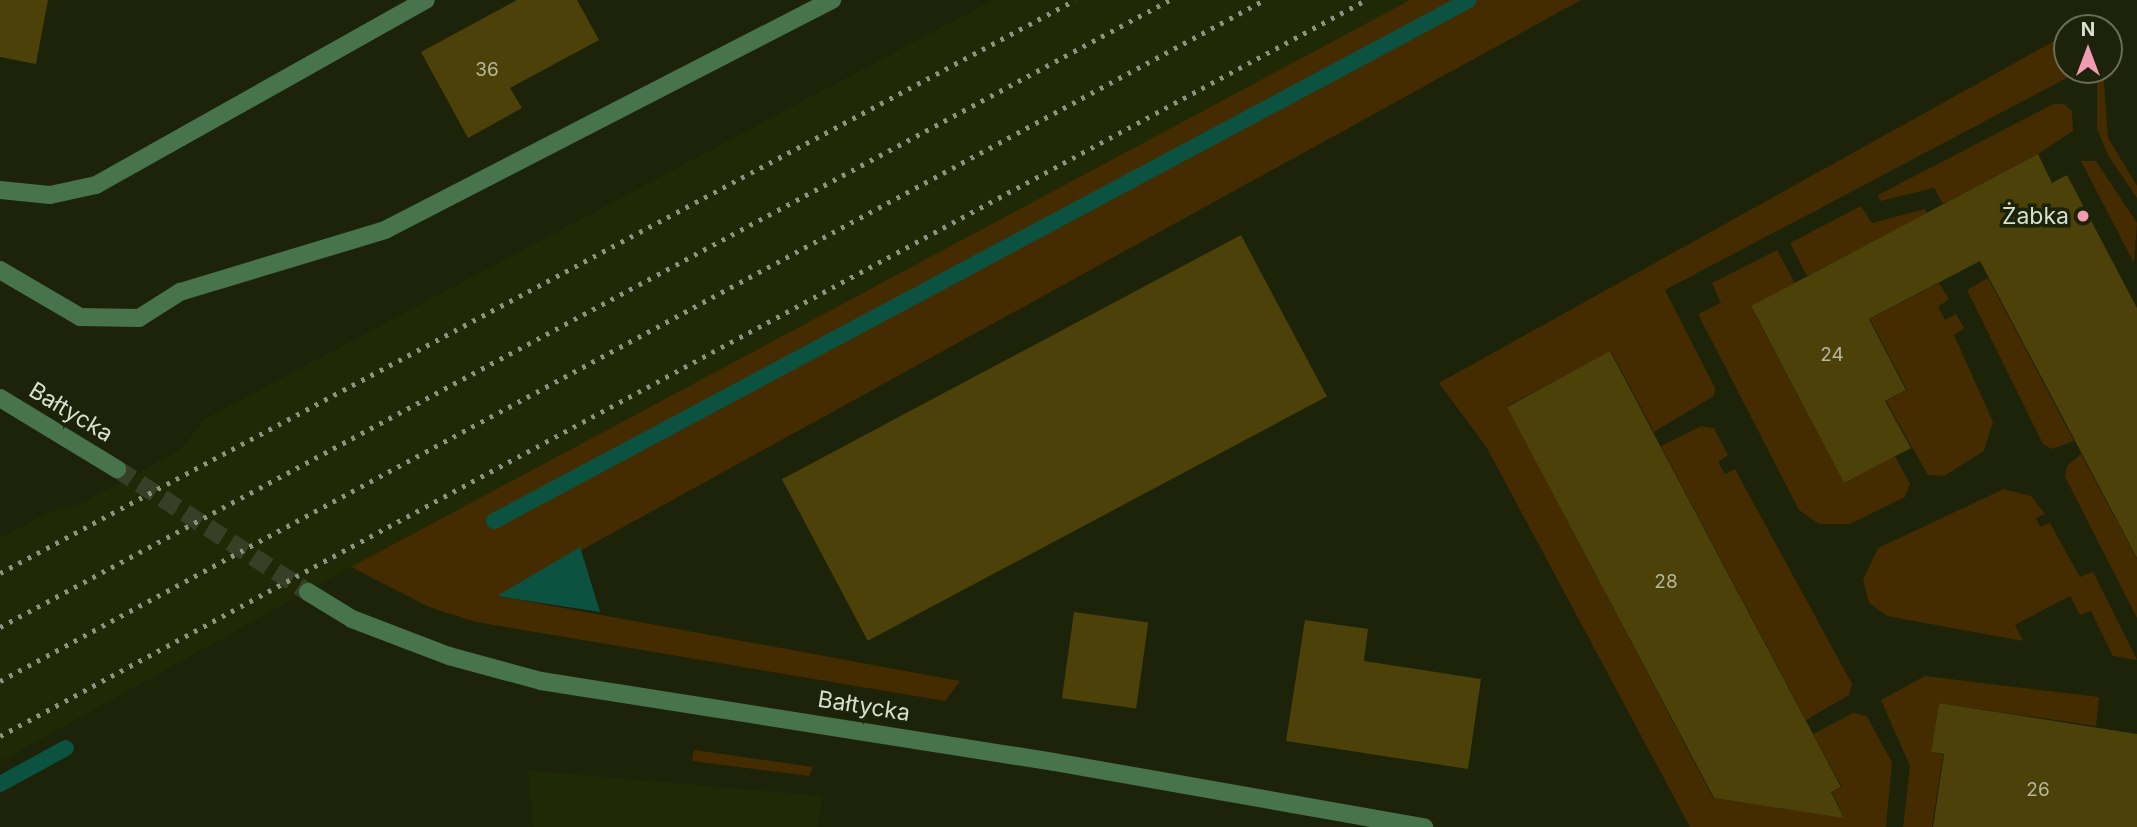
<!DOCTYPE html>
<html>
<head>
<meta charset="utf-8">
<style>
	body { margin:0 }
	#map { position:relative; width:2137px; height:827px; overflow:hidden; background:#1c2308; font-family:Inter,sans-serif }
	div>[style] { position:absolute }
	.built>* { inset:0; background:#202905 }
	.green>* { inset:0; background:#452b00 }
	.water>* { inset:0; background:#0c5240 }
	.stream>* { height:16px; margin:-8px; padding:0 8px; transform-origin:8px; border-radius:8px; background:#0c5240 }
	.building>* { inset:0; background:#4b4109; transform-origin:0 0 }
	.minor-tunnel>* { height:18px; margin-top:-9px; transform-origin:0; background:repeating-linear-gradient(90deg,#383f26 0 18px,transparent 0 27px) }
	.minor>* { height:18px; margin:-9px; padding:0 9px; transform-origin:9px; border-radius:9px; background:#47744b }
	.rail>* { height:5px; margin-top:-2.5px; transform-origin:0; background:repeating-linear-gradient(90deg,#8d937e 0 3.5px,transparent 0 10.5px) }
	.dots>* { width:19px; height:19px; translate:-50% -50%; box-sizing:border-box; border:4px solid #1c2308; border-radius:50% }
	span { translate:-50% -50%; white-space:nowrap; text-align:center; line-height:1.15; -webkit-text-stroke:7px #1c2308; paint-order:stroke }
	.number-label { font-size:19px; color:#b6b89d }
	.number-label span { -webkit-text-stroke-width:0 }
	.poi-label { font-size:23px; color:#d9dfce }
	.right { translate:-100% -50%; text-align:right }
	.street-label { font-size:23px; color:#d9dfce }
	.north { position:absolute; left:2053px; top:14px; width:70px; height:70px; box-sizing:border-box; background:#1c2308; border:2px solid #686e57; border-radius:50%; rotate:0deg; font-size:19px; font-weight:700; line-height:28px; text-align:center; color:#d9dfce }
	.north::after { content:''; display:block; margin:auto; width:24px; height:32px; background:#f19ab1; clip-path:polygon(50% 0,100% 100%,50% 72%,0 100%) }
</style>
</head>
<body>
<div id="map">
	<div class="built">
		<div style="clip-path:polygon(993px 0,1410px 0,351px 567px,0 762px,0 538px,49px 512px,82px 503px,183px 448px,203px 420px)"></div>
		<div style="clip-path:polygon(528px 770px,823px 796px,818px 827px,533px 827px)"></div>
	</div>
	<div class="green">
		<div style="clip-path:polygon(1410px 0,1581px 0,498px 596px,960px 681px,945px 701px,476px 622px,429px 607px,351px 567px)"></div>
		<div style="clip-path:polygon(2067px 34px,2067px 70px,2082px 70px,1665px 290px,1715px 388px,1714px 396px,1654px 432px,1611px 351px,1507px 406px,1713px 798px,1844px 817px,1832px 792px,1842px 787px,1813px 734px,1853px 713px,1867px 716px,1892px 763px,1886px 827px,1690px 827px,1487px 448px,1439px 383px)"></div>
		<div style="clip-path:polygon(2097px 70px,2103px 70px,2108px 138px,2137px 186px,2137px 198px,2109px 157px,2097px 129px)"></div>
		<div style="clip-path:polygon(2053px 104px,2064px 104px,2072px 111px,2073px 131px,2038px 154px,1943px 204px,1934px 188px,1880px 201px,1878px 195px)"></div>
		<div style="clip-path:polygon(2081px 161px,2096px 161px,2137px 223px,2134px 263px)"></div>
		<div style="clip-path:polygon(1861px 206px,1872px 223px,1925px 209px,1927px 213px,1807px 276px,1790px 243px)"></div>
		<div style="clip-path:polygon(1777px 250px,1795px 283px,1751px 307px,1844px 483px,1895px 456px,1910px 484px,1905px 497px,1850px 524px,1819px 524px,1799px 510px,1698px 314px,1721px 303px,1712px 283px)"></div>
		<div style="clip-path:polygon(1988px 278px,2074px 441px,2052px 449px,2043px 444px,1967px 290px)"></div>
		<div style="clip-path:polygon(1939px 283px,1949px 299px,1938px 307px,1945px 320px,1956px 314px,1964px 328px,1954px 335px,1993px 422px,1984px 451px,1944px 476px,1928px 475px,1886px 401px,1907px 390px,1870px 319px)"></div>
		<div style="clip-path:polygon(1701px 426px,1714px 428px,1728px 455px,1718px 462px,1725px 474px,1735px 469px,1852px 684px,1849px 695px,1806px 720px,1661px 446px)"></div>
		<div style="clip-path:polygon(2081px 454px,2137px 559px,2137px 618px,2065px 477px,2067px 466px)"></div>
		<div style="clip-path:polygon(2004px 489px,2031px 496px,2045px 514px,2036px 518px,2040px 527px,2050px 523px,2080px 577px,2093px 572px,2137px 660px,2113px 656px,2091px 611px,2080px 615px,2070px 596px,2015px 625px,2023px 641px,1887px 616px,1869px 603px,1863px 580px,1878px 548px)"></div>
		<div style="clip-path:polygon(1925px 676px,2099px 697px,2096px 726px,1939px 703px,1931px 752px,1943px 755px,1932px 827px,1903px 827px,1910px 766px,1881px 700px)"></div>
		<div style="clip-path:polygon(694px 750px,813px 767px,809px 776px,692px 761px)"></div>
	</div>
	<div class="water">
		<div style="clip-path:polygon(580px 547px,600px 612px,497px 596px)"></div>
	</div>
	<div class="stream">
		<div style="left:494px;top:521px;width:1105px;rotate:-28.12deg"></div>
		<div style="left:0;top:784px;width:75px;rotate:-28.6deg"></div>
	</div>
	<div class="building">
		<div style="clip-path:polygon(0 0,48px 0,36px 64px,0 57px)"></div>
		<div style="clip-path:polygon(517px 0,577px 0,599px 40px,510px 88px,522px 108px,468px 138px,421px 52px)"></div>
		<div style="clip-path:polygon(2038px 154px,2052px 183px,2067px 175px,2137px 308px,2137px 558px,1980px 261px,1869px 319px,1906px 390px,1885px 401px,1911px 448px,1844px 483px,1751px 306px)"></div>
		<div style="left:1241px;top:235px;width:183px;height:520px;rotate:62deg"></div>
		<div style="clip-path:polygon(1610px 351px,1841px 787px,1831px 792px,1844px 818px,1714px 798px,1507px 407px)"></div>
		<div style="left:1074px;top:612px;width:75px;height:87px;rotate:8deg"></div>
		<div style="clip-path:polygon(1305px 620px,1368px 629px,1364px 661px,1481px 679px,1468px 769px,1286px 741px)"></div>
		<div style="clip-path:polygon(1939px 703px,2137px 734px,2137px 827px,1933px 827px,1944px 754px,1931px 752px)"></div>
	</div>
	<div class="minor-tunnel">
		<div style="left:117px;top:469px;width:227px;rotate:32.8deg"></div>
	</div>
	<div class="minor">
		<div style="left:0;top:190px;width:50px;rotate:5.7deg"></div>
		<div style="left:50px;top:195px;width:47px;rotate:-12.3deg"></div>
		<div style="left:96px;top:185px;width:378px;rotate:-29.3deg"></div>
		<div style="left:0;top:270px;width:93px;rotate:30.4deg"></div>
		<div style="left:80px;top:317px;width:59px;rotate:1deg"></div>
		<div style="left:139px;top:318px;width:49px;rotate:-32.4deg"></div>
		<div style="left:180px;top:292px;width:214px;rotate:-16.8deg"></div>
		<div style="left:385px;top:230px;width:503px;rotate:-27.23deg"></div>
		<div style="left:0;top:398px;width:137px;rotate:31.3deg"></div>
		<div style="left:308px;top:592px;width:52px;rotate:31.5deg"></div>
		<div style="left:352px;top:619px;width:104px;rotate:20.9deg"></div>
		<div style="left:449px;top:656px;width:95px;rotate:15.2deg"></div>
		<div style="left:541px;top:681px;width:519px;rotate:8.97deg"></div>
		<div style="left:1054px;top:762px;width:376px;rotate:10deg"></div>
	</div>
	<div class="rail">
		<div style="left:0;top:573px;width:1218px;rotate:-28.06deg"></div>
		<div style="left:0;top:627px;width:1327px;rotate:-28.19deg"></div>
		<div style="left:0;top:681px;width:1436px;rotate:-28.31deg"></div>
		<div style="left:0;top:736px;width:1552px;rotate:-28.32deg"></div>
	</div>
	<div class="dots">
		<div style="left:2083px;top:216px;background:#f19ab1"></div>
	</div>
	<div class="number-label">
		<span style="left:487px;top:70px">36</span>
		<span style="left:1832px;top:355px">24</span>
		<span style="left:1666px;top:582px">28</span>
		<span style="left:2038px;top:790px">26</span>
	</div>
	<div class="poi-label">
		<span class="right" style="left:2069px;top:216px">Żabka</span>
	</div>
	<div class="street-label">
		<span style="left:71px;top:412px;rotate:31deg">Bałtycka</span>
		<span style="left:864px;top:706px;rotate:9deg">Bałtycka</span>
	</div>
	<div class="north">N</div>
</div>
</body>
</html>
